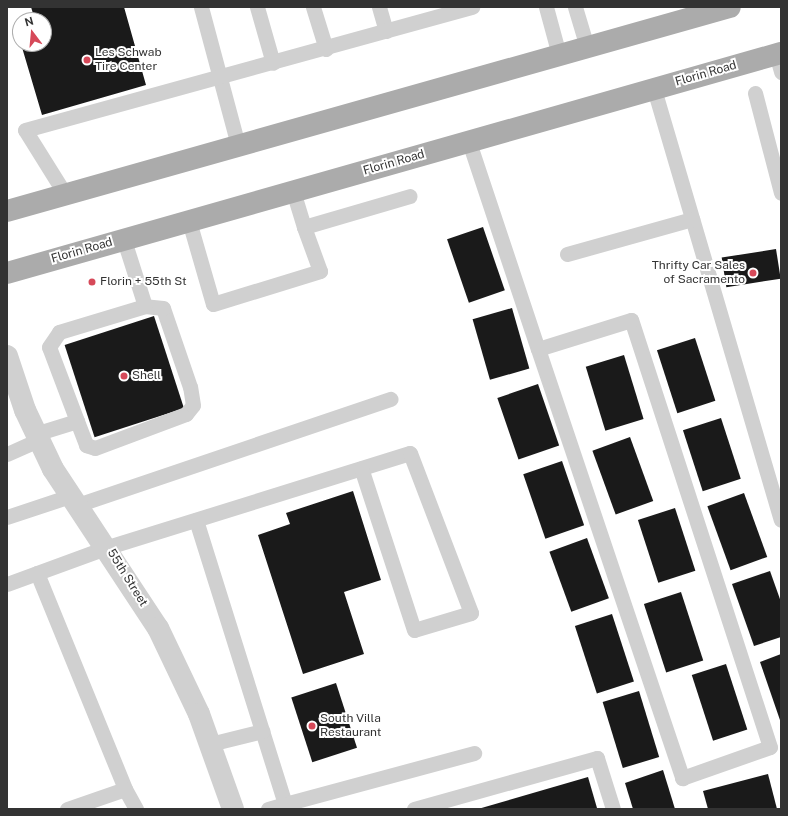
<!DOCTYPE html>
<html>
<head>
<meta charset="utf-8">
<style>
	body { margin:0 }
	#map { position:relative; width:788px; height:816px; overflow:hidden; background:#fff; font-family:"Public Sans",sans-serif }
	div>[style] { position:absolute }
	.building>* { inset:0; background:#1a1a1a; transform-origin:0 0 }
	.service>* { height:15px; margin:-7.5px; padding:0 7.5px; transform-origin:7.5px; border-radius:7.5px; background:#d0d0d0 }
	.tertiary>* { height:22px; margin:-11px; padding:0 11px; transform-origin:11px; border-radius:11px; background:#d0d0d0 }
	.primary>* { height:22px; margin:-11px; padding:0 11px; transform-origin:11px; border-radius:11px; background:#ababab }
	.dots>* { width:11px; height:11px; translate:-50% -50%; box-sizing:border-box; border:2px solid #fff; border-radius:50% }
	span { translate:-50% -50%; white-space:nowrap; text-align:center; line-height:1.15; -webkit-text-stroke:4px #fff; paint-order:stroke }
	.poi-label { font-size:12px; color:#333 }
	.left { translate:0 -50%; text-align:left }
	.right { translate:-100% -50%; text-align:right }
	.street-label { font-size:12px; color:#333 }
	.frame { position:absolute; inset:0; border:8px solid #333; pointer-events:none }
	.north { position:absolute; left:12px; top:12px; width:40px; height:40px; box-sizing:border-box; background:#fff; border:1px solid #adadad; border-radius:50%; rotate:344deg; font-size:11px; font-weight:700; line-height:16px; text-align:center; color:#333 }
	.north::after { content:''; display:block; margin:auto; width:14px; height:18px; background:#d64959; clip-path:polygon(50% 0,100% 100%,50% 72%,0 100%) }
</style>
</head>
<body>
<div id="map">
	<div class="building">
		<div style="clip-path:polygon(31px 7px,124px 7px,146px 85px,42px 115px,21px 44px,44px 44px,44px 20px,35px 20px)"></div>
		<div style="left:483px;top:227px;width:67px;height:38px;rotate:71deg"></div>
		<div style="left:776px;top:249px;width:30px;height:55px;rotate:81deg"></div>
		<div style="left:512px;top:308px;width:63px;height:41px;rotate:74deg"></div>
		<div style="left:154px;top:316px;width:97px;height:94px;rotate:72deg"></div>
		<div style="left:695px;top:338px;width:66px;height:40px;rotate:72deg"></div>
		<div style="left:624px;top:355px;width:67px;height:40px;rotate:73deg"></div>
		<div style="left:538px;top:384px;width:65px;height:43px;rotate:71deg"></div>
		<div style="left:721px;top:418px;width:64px;height:40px;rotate:72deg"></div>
		<div style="left:630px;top:437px;width:68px;height:40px;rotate:70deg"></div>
		<div style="left:562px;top:461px;width:68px;height:41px;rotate:71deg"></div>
		<div style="clip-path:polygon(353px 491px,381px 580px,344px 592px,364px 654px,303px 674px,258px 535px,290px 524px,286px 513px)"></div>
		<div style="left:744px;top:493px;width:68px;height:39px;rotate:70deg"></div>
		<div style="left:675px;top:508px;width:66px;height:39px;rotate:72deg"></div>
		<div style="left:587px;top:538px;width:64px;height:40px;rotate:70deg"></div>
		<div style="clip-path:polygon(770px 571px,781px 602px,781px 637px,754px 646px,732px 584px)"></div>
		<div style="left:681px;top:592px;width:72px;height:39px;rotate:72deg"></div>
		<div style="left:612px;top:614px;width:71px;height:39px;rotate:72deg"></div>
		<div style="clip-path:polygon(781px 654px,781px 723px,760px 662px)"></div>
		<div style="left:726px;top:664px;width:69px;height:36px;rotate:72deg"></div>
		<div style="left:336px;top:683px;width:68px;height:47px;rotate:72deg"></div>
		<div style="left:639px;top:691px;width:69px;height:38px;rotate:73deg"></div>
		<div style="clip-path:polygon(663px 770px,675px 809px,633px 809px,625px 783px)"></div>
		<div style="clip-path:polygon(768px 774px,777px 809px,708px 809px,703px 791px)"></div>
		<div style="clip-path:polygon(588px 777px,597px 808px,478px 809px)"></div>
	</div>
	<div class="service">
		<div style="left:201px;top:7px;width:143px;rotate:75deg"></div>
		<div style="left:257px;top:7px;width:58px;rotate:74.1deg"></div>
		<div style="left:313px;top:7px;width:44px;rotate:72.8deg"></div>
		<div style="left:379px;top:7px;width:25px;rotate:74deg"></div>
		<div style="left:546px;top:7px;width:50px;rotate:74.8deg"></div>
		<div style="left:575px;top:7px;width:42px;rotate:73.3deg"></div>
		<div style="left:776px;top:54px;width:19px;rotate:74deg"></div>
		<div style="left:654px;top:89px;width:449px;rotate:73.6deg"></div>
		<div style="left:755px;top:93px;width:103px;rotate:75.4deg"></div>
		<div style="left:469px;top:142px;width:218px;rotate:71.6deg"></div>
		<div style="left:538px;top:349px;width:453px;rotate:71.4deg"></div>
		<div style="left:682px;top:778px;width:93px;rotate:-19.4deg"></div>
		<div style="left:770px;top:747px;width:449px;rotate:-108deg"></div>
		<div style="left:631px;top:320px;width:97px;rotate:162.7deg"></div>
		<div style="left:293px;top:191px;width:38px;rotate:73deg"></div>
		<div style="left:65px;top:194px;width:75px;rotate:-122deg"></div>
		<div style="left:25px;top:130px;width:464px;rotate:-15.4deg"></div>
		<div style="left:189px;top:221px;width:86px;rotate:73.9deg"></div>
		<div style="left:213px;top:304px;width:112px;rotate:-17.1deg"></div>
		<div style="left:320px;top:271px;width:47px;rotate:-110deg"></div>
		<div style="left:304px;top:227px;width:110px;rotate:-16.3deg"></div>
		<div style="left:567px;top:254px;width:130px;rotate:-15.6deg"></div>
		<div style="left:77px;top:421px;width:26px;rotate:69deg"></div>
		<div style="left:86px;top:445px;width:9px;rotate:18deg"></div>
		<div style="left:95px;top:448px;width:97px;rotate:-20.5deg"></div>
		<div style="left:186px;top:414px;width:11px;rotate:-52deg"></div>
		<div style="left:193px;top:405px;width:18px;rotate:-99deg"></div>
		<div style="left:190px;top:387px;width:83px;rotate:-108.9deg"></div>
		<div style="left:163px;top:308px;width:18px;rotate:-174deg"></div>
		<div style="left:35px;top:434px;width:44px;rotate:-17.2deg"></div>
		<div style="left:77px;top:421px;width:79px;rotate:-110.7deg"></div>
		<div style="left:49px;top:347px;width:18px;rotate:-56deg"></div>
		<div style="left:59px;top:332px;width:90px;rotate:-16.8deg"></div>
		<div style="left:145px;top:306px;width:69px;rotate:-107.7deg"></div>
		<div style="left:7px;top:454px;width:34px;rotate:-24deg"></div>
		<div style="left:77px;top:505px;width:331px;rotate:-18.7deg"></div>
		<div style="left:7px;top:517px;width:66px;rotate:-18.4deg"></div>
		<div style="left:196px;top:520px;width:298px;rotate:72.6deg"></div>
		<div style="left:285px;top:804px;width:196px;rotate:-15.1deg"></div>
		<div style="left:37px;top:573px;width:233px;rotate:67.8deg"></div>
		<div style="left:7px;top:584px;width:108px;rotate:-20.1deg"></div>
		<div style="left:108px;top:547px;width:316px;rotate:-17.3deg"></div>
		<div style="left:410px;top:453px;width:171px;rotate:69.1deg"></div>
		<div style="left:471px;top:613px;width:59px;rotate:163.4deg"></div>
		<div style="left:414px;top:630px;width:170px;rotate:-108.1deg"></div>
		<div style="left:210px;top:744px;width:54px;rotate:-14deg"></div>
		<div style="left:67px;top:809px;width:61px;rotate:-19deg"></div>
		<div style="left:125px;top:789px;width:23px;rotate:61deg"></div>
		<div style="left:268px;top:809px;width:18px;rotate:-16deg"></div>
		<div style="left:414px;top:809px;width:190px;rotate:-15.6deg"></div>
		<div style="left:597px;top:758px;width:53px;rotate:72.6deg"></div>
	</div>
	<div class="tertiary">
		<div style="left:7px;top:356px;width:57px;rotate:71.6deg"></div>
		<div style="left:25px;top:410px;width:65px;rotate:64.6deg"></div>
		<div style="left:53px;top:469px;width:191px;rotate:56.6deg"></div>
		<div style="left:158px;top:628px;width:95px;rotate:64.5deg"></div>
		<div style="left:199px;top:714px;width:101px;rotate:70.3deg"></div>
	</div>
	<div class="primary">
		<div style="left:7px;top:211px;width:751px;rotate:-15.76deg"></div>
		<div style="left:7px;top:273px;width:805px;rotate:-15.87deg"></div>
	</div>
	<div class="dots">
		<div style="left:87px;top:60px;background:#d64959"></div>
		<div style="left:753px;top:273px;background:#d64959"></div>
		<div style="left:92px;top:282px;background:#d64959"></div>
		<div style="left:124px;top:376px;background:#d64959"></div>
		<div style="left:312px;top:726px;background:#d64959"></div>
	</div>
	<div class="poi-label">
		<span class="left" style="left:95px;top:60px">Les Schwab<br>Tire Center</span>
		<span class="right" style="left:745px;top:273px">Thrifty Car Sales<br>of Sacramento</span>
		<span class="left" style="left:100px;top:282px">Florin + 55th St</span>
		<span class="left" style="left:132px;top:376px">Shell</span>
		<span class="left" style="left:320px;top:726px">South Villa<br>Restaurant</span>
	</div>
	<div class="street-label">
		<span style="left:706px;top:74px;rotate:-16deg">Florin Road</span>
		<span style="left:394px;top:163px;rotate:-16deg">Florin Road</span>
		<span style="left:82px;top:251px;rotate:-16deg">Florin Road</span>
		<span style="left:127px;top:578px;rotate:58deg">55th Street</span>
	</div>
	<div class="frame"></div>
	<div class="north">N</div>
</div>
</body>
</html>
